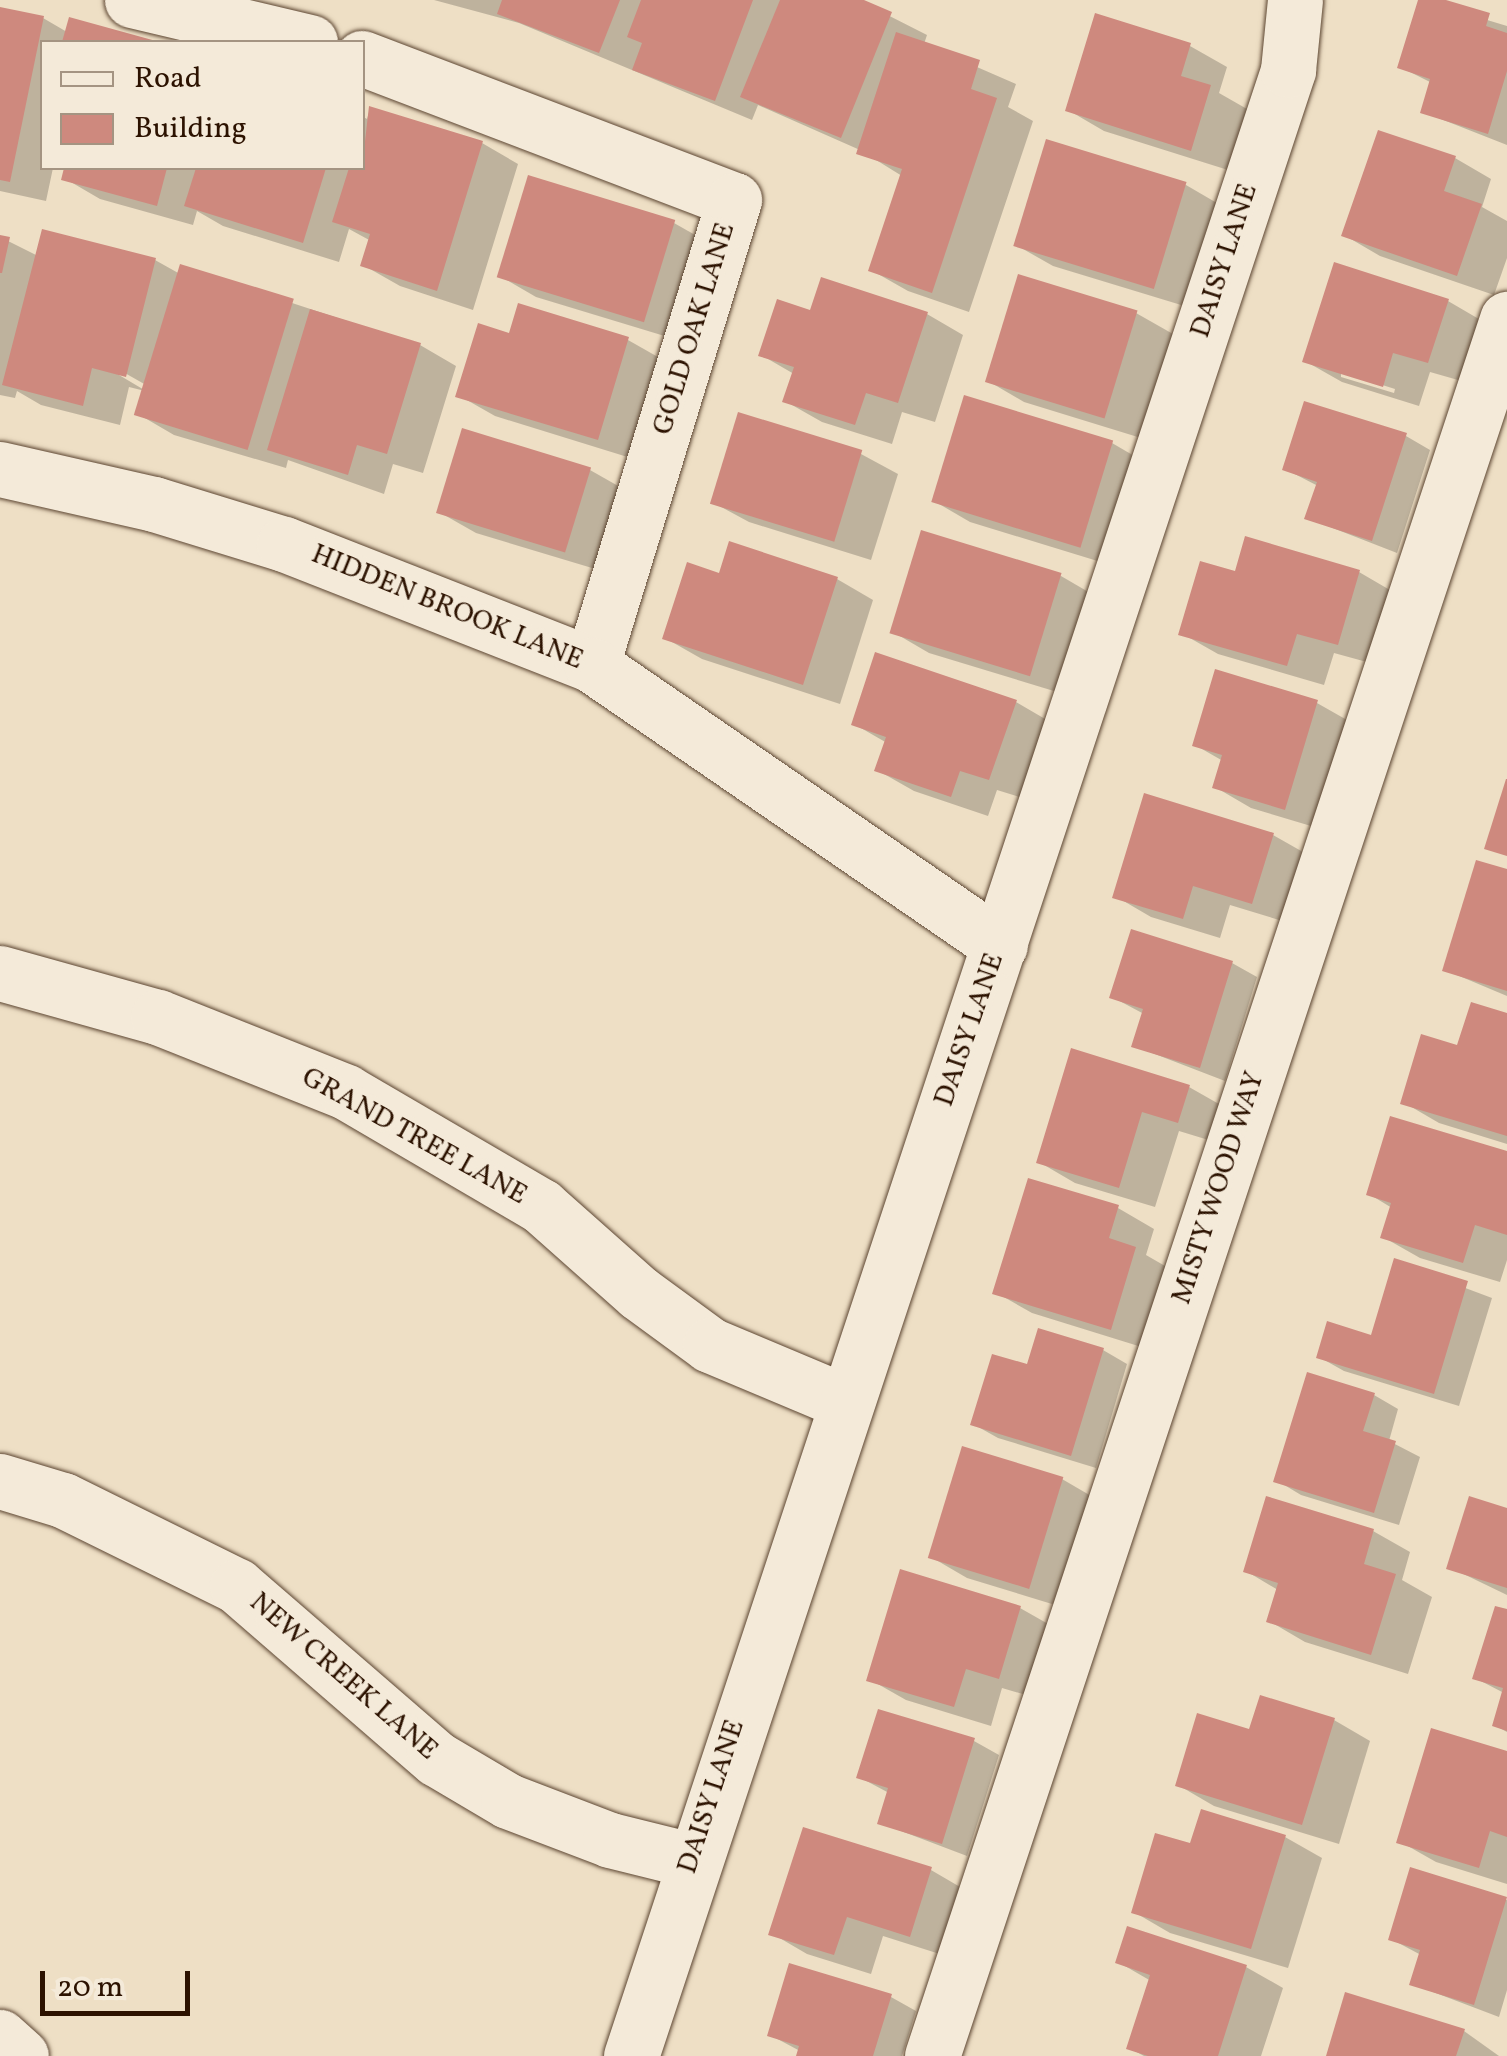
<!DOCTYPE html>
<html>
<head>
<meta charset="utf-8">
<style>
	body { margin:0 }
	#map { position:relative; width:1507px; height:2056px; overflow:hidden; background:#eedfc5; font-family:Vollkorn,serif }
	div>[style] { position:absolute }
	.shadow>* { inset:0; background:#0003 }
	.building>* { inset:0; background:#ce897e; transform-origin:0 0 }
	.roads { filter:drop-shadow(0 0 2px #5c4531) drop-shadow(0 0 2px #5c4531) }
	.minor>* { height:55px; margin:-27.5px; padding:0 27.5px; transform-origin:27.5px; border-radius:27.5px; background:#f4ead9 }
	span { translate:-50% -50%; white-space:nowrap; text-align:center; line-height:1.15; -webkit-text-stroke:10px #f4ead9; paint-order:stroke }
	.street-label { font-size:28px; color:#2c1200 }
	.legend { position:absolute; left:40px; top:40px; width:325px; height:130px; box-sizing:border-box; background:#f4ead9; border:2px solid #a49482; margin:0; padding:12px 18px; list-style:none; font-size:30px; color:#2c1200 }
	.legend li { display:flex; align-items:center; gap:20px; height:50px }
	.legend b { width:50px; border:2px solid #a49482 }
	.scale { position:absolute; left:40px; top:1971px; width:150px; height:45px; box-sizing:border-box; border:5px solid #2c1200; border-top:0; padding-left:12px; font-size:30px; line-height:35px; white-space:nowrap; color:#2c1200; -webkit-text-stroke:8px #f4ead9; paint-order:stroke }
</style>
</head>
<body>
<div id="map">
	<div class="shadow">
		<div style="clip-path:polygon(434px 0,858px 0,927px 35px,924px 44px,1016px 84px,1008px 107px,1033px 121px,969px 312px,908px 291px,871px 270px,902px 176px,860px 150px,758px 105px,752px 120px,519px 23px)"></div>
		<div style="clip-path:polygon(1421px 0,1507px 26px,1507px 145px,1423px 112px,1432px 83px,1400px 67px)"></div>
		<div style="clip-path:polygon(0 9px,43px 18px,67px 32px,70px 20px,151px 42px,42px 42px,42px 168px,53px 168px,46px 201px,0 191px)"></div>
		<div style="clip-path:polygon(1097px 16px,1190px 46px,1227px 67px,1219px 93px,1247px 109px,1228px 170px,1104px 131px,1068px 110px)"></div>
		<div style="clip-path:polygon(370px 109px,482px 143px,518px 164px,473px 310px,400px 286px,363px 265px,371px 241px,349px 229px,339px 262px,223px 226px,197px 211px,193px 225px,100px 199px,64px 178px,67px 168px,362px 168px,362px 116px,367px 119px)"></div>
		<div style="clip-path:polygon(1455px 158px,1491px 179px,1482px 207px,1507px 221px,1507px 258px,1494px 295px,1380px 256px,1344px 235px)"></div>
		<div style="clip-path:polygon(530px 179px,674px 223px,711px 244px,681px 341px,536px 297px,500px 276px)"></div>
		<div style="clip-path:polygon(1186px 185px,1222px 206px,1191px 308px,1053px 266px,1016px 245px)"></div>
		<div style="clip-path:polygon(evenodd,0 237px,38px 256px,155px 260px,180px 274px,182px 267px,420px 345px,456px 366px,423px 473px,393px 464px,384px 494px,288px 460px,286px 468px,174px 435px,138px 414px,145px 391px,129px 387px,120px 425px,41px 405px,17px 391px,15px 398px,0 395px,0 237px,116px 368px,146px 385px,146px 391px,114px 372px,116px 368px)"></div>
		<div style="clip-path:polygon(evenodd,1448px 301px,1484px 322px,1465px 382px,1430px 372px,1419px 406px,1342px 382px,1305px 361px,1448px 301px,1341px 372px,1395px 389px,1394px 393px,1341px 377px,1341px 372px)"></div>
		<div style="clip-path:polygon(812px 313px,927px 314px,963px 335px,935px 422px,902px 412px,892px 444px,822px 422px,785px 401px,794px 374px,761px 355px)"></div>
		<div style="clip-path:polygon(1136px 313px,1173px 334px,1141px 438px,1024px 402px,988px 381px)"></div>
		<div style="clip-path:polygon(511px 336px,628px 340px,665px 361px,634px 459px,495px 416px,458px 395px)"></div>
		<div style="clip-path:polygon(739px 416px,861px 454px,898px 474px,871px 560px,749px 522px,712px 502px)"></div>
		<div style="clip-path:polygon(1406px 436px,1430px 450px,1397px 553px,1307px 518px,1318px 486px,1285px 469px)"></div>
		<div style="clip-path:polygon(1112px 443px,1148px 464px,1117px 567px,970px 522px,934px 501px)"></div>
		<div style="clip-path:polygon(590px 470px,627px 491px,602px 571px,476px 533px,439px 512px)"></div>
		<div style="clip-path:polygon(1359px 572px,1395px 593px,1374px 664px,1334px 653px,1324px 685px,1218px 654px,1181px 633px,1237px 574px)"></div>
		<div style="clip-path:polygon(720px 576px,837px 579px,873px 600px,840px 704px,702px 659px,665px 638px)"></div>
		<div style="clip-path:polygon(1061px 576px,1097px 597px,1067px 695px,929px 653px,893px 632px)"></div>
		<div style="clip-path:polygon(1016px 702px,1052px 723px,1026px 799px,997px 790px,988px 816px,914px 791px,877px 770px,887px 743px,854px 724px)"></div>
		<div style="clip-path:polygon(1317px 703px,1354px 724px,1321px 829px,1251px 808px,1215px 787px,1223px 761px,1195px 745px)"></div>
		<div style="clip-path:polygon(1273px 835px,1310px 856px,1289px 923px,1230px 905px,1220px 938px,1151px 917px,1115px 896px)"></div>
		<div style="clip-path:polygon(1507px 872px,1507px 996px,1445px 970px)"></div>
		<div style="clip-path:polygon(1132px 932px,1232px 963px,1257px 977px,1225px 1081px,1134px 1046px,1144px 1014px,1112px 997px)"></div>
		<div style="clip-path:polygon(1507px 1016px,1507px 1144px,1439px 1123px,1403px 1102px,1459px 1048px)"></div>
		<div style="clip-path:polygon(1189px 1087px,1226px 1108px,1215px 1142px,1179px 1131px,1155px 1207px,1075px 1183px,1039px 1162px)"></div>
		<div style="clip-path:polygon(1507px 1154px,1507px 1260px,1500px 1282px,1420px 1258px,1383px 1237px,1392px 1208px,1369px 1194px)"></div>
		<div style="clip-path:polygon(1118px 1208px,1154px 1229px,1146px 1255px,1172px 1270px,1148px 1349px,1032px 1313px,995px 1292px)"></div>
		<div style="clip-path:polygon(1396px 1262px,1492px 1298px,1459px 1406px,1344px 1371px,1319px 1357px,1372px 1338px)"></div>
		<div style="clip-path:polygon(1103px 1350px,1127px 1364px,1096px 1468px,998px 1438px,973px 1424px)"></div>
		<div style="clip-path:polygon(1374px 1395px,1398px 1409px,1389px 1441px,1420px 1457px,1399px 1525px,1301px 1495px,1276px 1480px)"></div>
		<div style="clip-path:polygon(1062px 1479px,1098px 1500px,1065px 1608px,967px 1578px,931px 1557px)"></div>
		<div style="clip-path:polygon(1268px 1499px,1373px 1531px,1410px 1552px,1402px 1580px,1432px 1597px,1408px 1674px,1305px 1642px,1269px 1621px,1278px 1590px,1246px 1571px)"></div>
		<div style="clip-path:polygon(1507px 1510px,1507px 1595px,1449px 1567px)"></div>
		<div style="clip-path:polygon(902px 1572px,1020px 1608px,1057px 1629px,1036px 1698px,1002px 1688px,991px 1726px,906px 1700px,869px 1679px)"></div>
		<div style="clip-path:polygon(1507px 1612px,1507px 1732px,1494px 1725px,1504px 1693px,1475px 1678px)"></div>
		<div style="clip-path:polygon(1334px 1720px,1370px 1741px,1339px 1844px,1214px 1806px,1178px 1785px,1251px 1732px)"></div>
		<div style="clip-path:polygon(974px 1741px,999px 1755px,967px 1856px,880px 1823px,889px 1793px,859px 1777px)"></div>
		<div style="clip-path:polygon(1507px 1754px,1507px 1884px,1436px 1862px,1399px 1841px)"></div>
		<div style="clip-path:polygon(1285px 1837px,1322px 1858px,1288px 1968px,1170px 1933px,1134px 1912px,1192px 1846px)"></div>
		<div style="clip-path:polygon(931px 1870px,967px 1891px,946px 1956px,883px 1936px,871px 1974px,807px 1954px,771px 1933px)"></div>
		<div style="clip-path:polygon(1412px 1870px,1507px 1900px,1507px 1990px,1499px 2017px,1412px 1984px,1421px 1955px,1391px 1939px)"></div>
		<div style="clip-path:polygon(1118px 1962px,1246px 1967px,1283px 1988px,1261px 2056px,1144px 2056px,1129px 2048px,1151px 1981px)"></div>
		<div style="clip-path:polygon(791px 1966px,891px 1997px,916px 2011px,902px 2056px,798px 2056px,800px 2051px,770px 2035px)"></div>
		<div style="clip-path:polygon(1464px 2031px,1499px 2056px,1328px 2056px)"></div>
	</div>
	<div class="building">
		<div style="clip-path:polygon(502px 0,620px 0,599px 53px,497px 14px)"></div>
		<div style="clip-path:polygon(641px 0,753px 0,715px 101px,632px 70px,642px 43px,627px 37px)"></div>
		<div style="clip-path:polygon(780px 0,864px 0,892px 12px,841px 138px,740px 97px)"></div>
		<div style="clip-path:polygon(1418px 0,1446px 0,1490px 13px,1486px 26px,1507px 33px,1507px 71px,1488px 134px,1420px 113px,1430px 79px,1397px 68px)"></div>
		<div style="clip-path:polygon(0 7px,44px 16px,10px 182px,0 180px)"></div>
		<div style="clip-path:polygon(1095px 13px,1191px 43px,1181px 76px,1211px 85px,1191px 151px,1065px 111px)"></div>
		<div style="clip-path:polygon(69px 17px,156px 41px,156px 42px,62px 42px)"></div>
		<div style="clip-path:polygon(896px 32px,980px 60px,971px 89px,997px 98px,932px 293px,868px 271px,902px 169px,856px 154px)"></div>
		<div style="clip-path:polygon(369px 106px,483px 141px,437px 291px,360px 266px,370px 234px,332px 222px,349px 168px,362px 168px)"></div>
		<div style="clip-path:polygon(1378px 130px,1456px 156px,1444px 191px,1482px 204px,1457px 276px,1341px 236px)"></div>
		<div style="left:1046px;top:139px;width:147px;height:112px;rotate:17deg"></div>
		<div style="clip-path:polygon(64px 168px,167px 168px,157px 206px,61px 180px)"></div>
		<div style="clip-path:polygon(196px 168px,326px 168px,303px 243px,184px 206px)"></div>
		<div style="left:528px;top:175px;width:154px;height:107px;rotate:17deg"></div>
		<div style="clip-path:polygon(42px 229px,156px 258px,126px 377px,92px 368px,83px 406px,2px 385px)"></div>
		<div style="clip-path:polygon(0 235px,10px 237px,2px 273px,0 273px)"></div>
		<div style="clip-path:polygon(1334px 262px,1449px 299px,1428px 363px,1393px 353px,1383px 387px,1302px 362px)"></div>
		<div style="left:180px;top:264px;width:119px;height:158px;rotate:17deg"></div>
		<div style="left:1018px;top:274px;width:125px;height:113px;rotate:17deg"></div>
		<div style="clip-path:polygon(821px 277px,928px 312px,898px 403px,866px 393px,855px 425px,782px 402px,794px 367px,758px 356px,777px 299px,810px 310px)"></div>
		<div style="clip-path:polygon(518px 303px,629px 337px,598px 440px,455px 397px,478px 323px,509px 333px)"></div>
		<div style="clip-path:polygon(310px 309px,421px 343px,387px 454px,357px 445px,348px 475px,267px 450px)"></div>
		<div style="left:964px;top:395px;width:156px;height:112px;rotate:17deg"></div>
		<div style="clip-path:polygon(1304px 401px,1407px 433px,1372px 541px,1304px 519px,1317px 482px,1282px 470px)"></div>
		<div style="left:738px;top:412px;width:130px;height:96px;rotate:17deg"></div>
		<div style="left:462px;top:428px;width:135px;height:89px;rotate:17deg"></div>
		<div style="left:921px;top:530px;width:147px;height:108px;rotate:17deg"></div>
		<div style="clip-path:polygon(1245px 536px,1360px 570px,1338px 645px,1297px 634px,1287px 666px,1178px 635px,1200px 561px,1235px 571px)"></div>
		<div style="clip-path:polygon(729px 541px,838px 577px,803px 685px,662px 639px,687px 562px,719px 573px)"></div>
		<div style="clip-path:polygon(875px 652px,1017px 700px,989px 780px,960px 771px,951px 797px,874px 771px,886px 737px,851px 725px)"></div>
		<div style="clip-path:polygon(1215px 669px,1318px 700px,1285px 810px,1212px 788px,1222px 755px,1192px 746px)"></div>
		<div style="clip-path:polygon(1506px 779px,1507px 779px,1507px 856px,1484px 849px)"></div>
		<div style="clip-path:polygon(1144px 793px,1274px 833px,1252px 904px,1193px 886px,1183px 919px,1112px 898px)"></div>
		<div style="clip-path:polygon(1476px 860px,1507px 869px,1507px 991px,1442px 971px)"></div>
		<div style="clip-path:polygon(1131px 929px,1233px 961px,1200px 1068px,1131px 1047px,1143px 1009px,1109px 998px)"></div>
		<div style="clip-path:polygon(1471px 1002px,1507px 1013px,1507px 1136px,1400px 1104px,1421px 1034px,1457px 1045px)"></div>
		<div style="clip-path:polygon(1071px 1048px,1190px 1085px,1178px 1123px,1142px 1112px,1119px 1188px,1036px 1163px)"></div>
		<div style="clip-path:polygon(1390px 1116px,1507px 1151px,1507px 1235px,1475px 1225px,1463px 1263px,1380px 1238px,1391px 1203px,1366px 1195px)"></div>
		<div style="clip-path:polygon(1028px 1178px,1119px 1205px,1109px 1238px,1136px 1247px,1111px 1330px,992px 1294px)"></div>
		<div style="clip-path:polygon(1394px 1258px,1468px 1281px,1434px 1394px,1316px 1358px,1327px 1321px,1371px 1335px)"></div>
		<div style="clip-path:polygon(1038px 1328px,1104px 1348px,1071px 1456px,970px 1425px,992px 1354px,1027px 1364px)"></div>
		<div style="clip-path:polygon(1307px 1372px,1375px 1393px,1363px 1431px,1396px 1441px,1374px 1513px,1273px 1482px)"></div>
		<div style="left:962px;top:1446px;width:106px;height:117px;rotate:17deg"></div>
		<div style="clip-path:polygon(1266px 1496px,1374px 1529px,1364px 1564px,1396px 1574px,1371px 1655px,1266px 1622px,1278px 1583px,1243px 1572px)"></div>
		<div style="clip-path:polygon(1469px 1496px,1507px 1508px,1507px 1588px,1446px 1569px)"></div>
		<div style="clip-path:polygon(900px 1569px,1021px 1606px,999px 1679px,966px 1669px,954px 1707px,866px 1681px)"></div>
		<div style="clip-path:polygon(1495px 1606px,1507px 1609px,1507px 1731px,1492px 1726px,1503px 1688px,1472px 1679px)"></div>
		<div style="clip-path:polygon(1260px 1695px,1335px 1718px,1302px 1825px,1175px 1786px,1197px 1713px,1249px 1729px)"></div>
		<div style="clip-path:polygon(878px 1709px,975px 1738px,942px 1844px,877px 1824px,888px 1788px,856px 1778px)"></div>
		<div style="clip-path:polygon(1431px 1728px,1507px 1751px,1507px 1837px,1490px 1831px,1479px 1868px,1396px 1843px)"></div>
		<div style="clip-path:polygon(1201px 1809px,1286px 1835px,1251px 1949px,1131px 1913px,1155px 1833px,1190px 1843px)"></div>
		<div style="clip-path:polygon(803px 1827px,932px 1867px,910px 1937px,847px 1917px,834px 1955px,768px 1935px)"></div>
		<div style="clip-path:polygon(1410px 1867px,1507px 1897px,1474px 2005px,1409px 1985px,1420px 1950px,1388px 1940px)"></div>
		<div style="clip-path:polygon(1127px 1926px,1247px 1965px,1218px 2056px,1148px 2056px,1126px 2049px,1150px 1975px,1115px 1963px)"></div>
		<div style="clip-path:polygon(789px 1963px,892px 1994px,873px 2056px,796px 2056px,799px 2046px,767px 2036px)"></div>
		<div style="clip-path:polygon(1345px 1992px,1465px 2029px,1456px 2056px,1326px 2056px)"></div>
	</div>
	<div class="roads">
		<div class="minor">
			<div style="left:132px;top:0;width:183px;rotate:13.3deg"></div>
			<div style="left:362px;top:58px;width:398px;rotate:20.9deg"></div>
			<div style="left:734px;top:200px;width:486px;rotate:107deg"></div>
			<div style="left:0;top:469px;width:158px;rotate:12.8deg"></div>
			<div style="left:154px;top:504px;width:136px;rotate:17.1deg"></div>
			<div style="left:284px;top:544px;width:331px;rotate:21.4deg"></div>
			<div style="left:592px;top:665px;width:495px;rotate:34.5deg"></div>
			<div style="left:0;top:973px;width:164px;rotate:15.6deg"></div>
			<div style="left:158px;top:1017px;width:202px;rotate:21.7deg"></div>
			<div style="left:346px;top:1092px;width:226px;rotate:30.3deg"></div>
			<div style="left:541px;top:1206px;width:131px;rotate:41.6deg"></div>
			<div style="left:639px;top:1293px;width:88px;rotate:36.2deg"></div>
			<div style="left:710px;top:1345px;width:144px;rotate:22.8deg"></div>
			<div style="left:0;top:1481px;width:66px;rotate:16.8deg"></div>
			<div style="left:63px;top:1500px;width:194px;rotate:26.3deg"></div>
			<div style="left:237px;top:1586px;width:264px;rotate:40.9deg"></div>
			<div style="left:437px;top:1759px;width:82px;rotate:30.6deg"></div>
			<div style="left:508px;top:1801px;width:109px;rotate:20.9deg"></div>
			<div style="left:610px;top:1840px;width:83px;rotate:13.9deg"></div>
			<div style="left:0;top:2037px;width:28px;rotate:42deg"></div>
			<div style="left:631px;top:2056px;width:2092px;rotate:-71.69deg"></div>
			<div style="left:1288px;top:70px;width:70px;rotate:-84.3deg"></div>
			<div style="left:932px;top:2056px;width:1830px;rotate:-71.68deg"></div>
		</div>
	</div>
	<div class="street-label">
		<span style="left:1225px;top:261px;rotate:-72deg">DAISY LANE</span>
		<span style="left:695px;top:329px;rotate:-73deg">GOLD OAK LANE</span>
		<span style="left:447px;top:608px;rotate:22deg">HIDDEN BROOK LANE</span>
		<span style="left:970px;top:1030px;rotate:-71deg">DAISY LANE</span>
		<span style="left:414px;top:1137px;rotate:29deg">GRAND TREE LANE</span>
		<span style="left:1219px;top:1188px;rotate:-72deg">MISTY WOOD WAY</span>
		<span style="left:343px;top:1677px;rotate:41deg">NEW CREEK LANE</span>
		<span style="left:712px;top:1797px;rotate:-72deg">DAISY LANE</span>
	</div>
	<ul class="legend">
	<li><b style="height:12px;background:#f4ead9"></b>Road</li>
	<li><b style="height:28px;background:#ce897e"></b>Building</li>
	</ul>
	<div class="scale">20 m</div>
</div>
</body>
</html>
